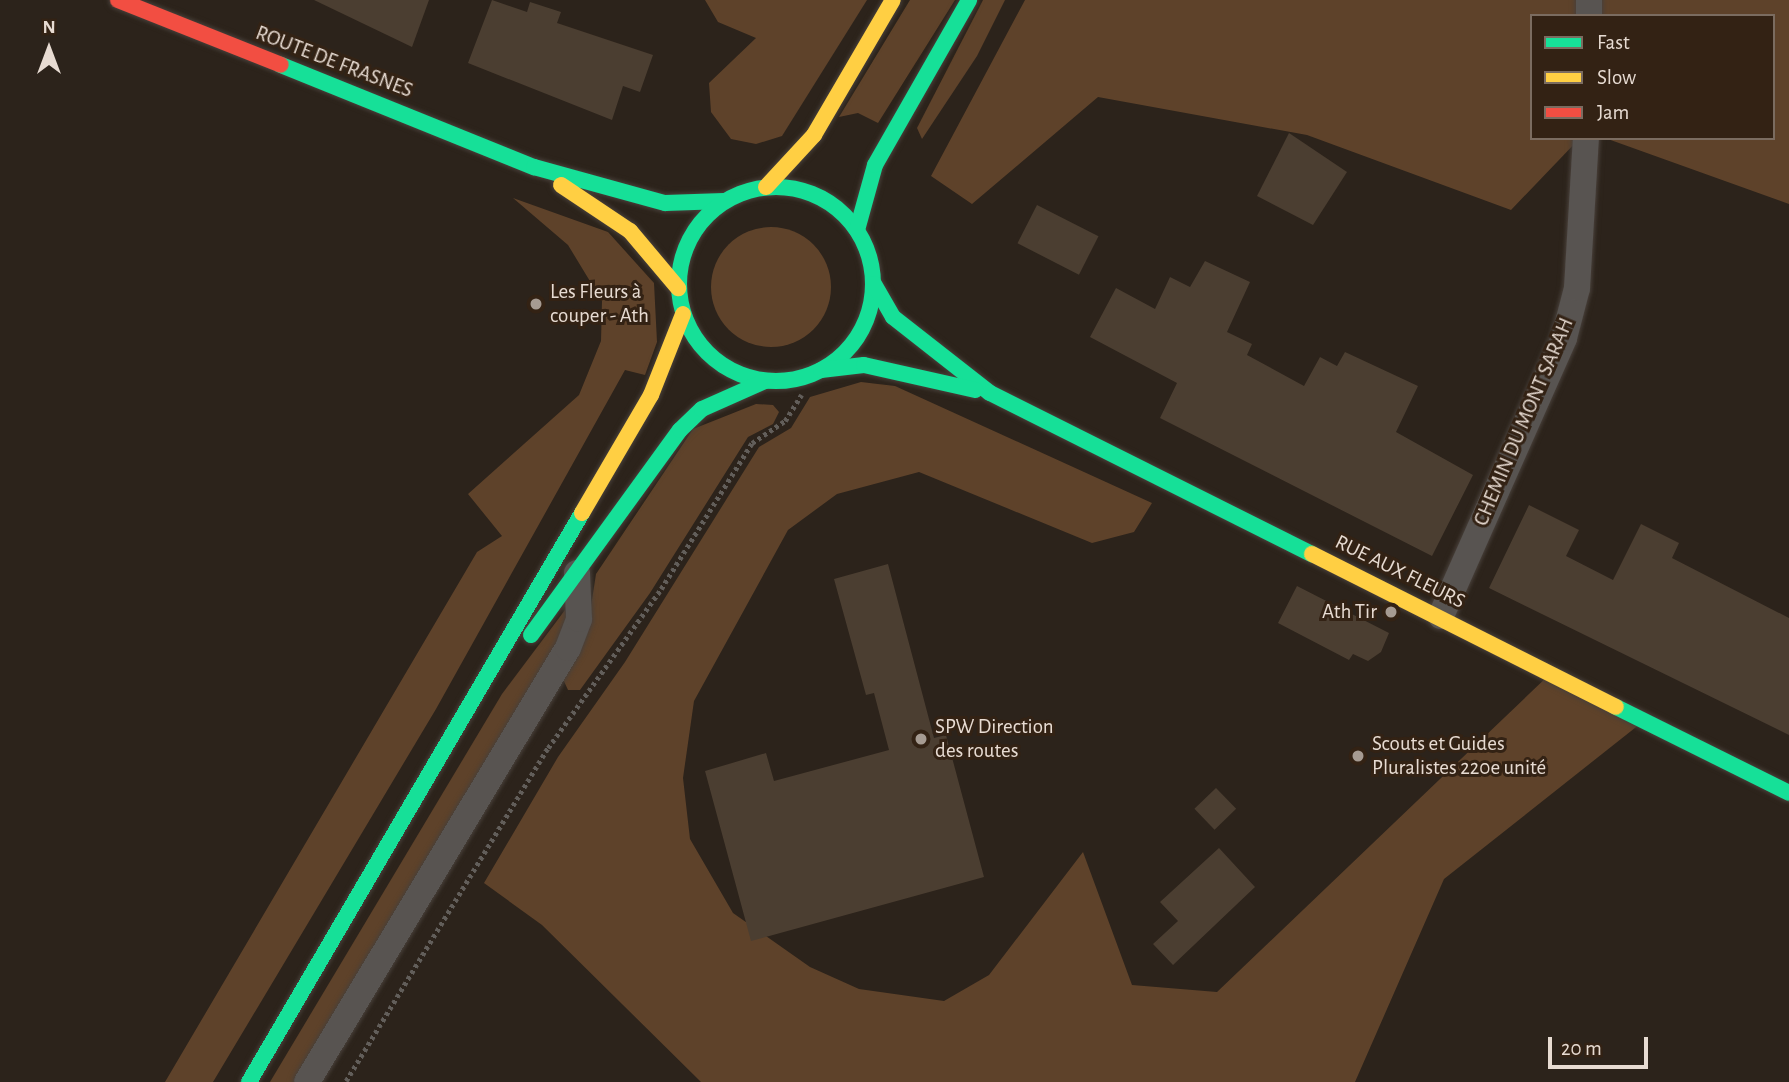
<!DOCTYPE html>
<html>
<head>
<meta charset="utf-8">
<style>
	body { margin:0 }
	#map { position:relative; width:1789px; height:1082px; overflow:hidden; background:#2c231b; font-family:"Alegreya Sans",sans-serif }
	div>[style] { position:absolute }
	.green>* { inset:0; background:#5e422a }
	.round { border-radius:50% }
	.building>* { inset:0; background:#4b3e31; transform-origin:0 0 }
	.path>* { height:4.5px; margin-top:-2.25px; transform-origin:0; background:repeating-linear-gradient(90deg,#625e5a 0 3.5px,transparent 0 7px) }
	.roads { filter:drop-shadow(0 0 2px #48403a) drop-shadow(0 0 2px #48403a) }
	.street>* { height:26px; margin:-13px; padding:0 13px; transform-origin:13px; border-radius:13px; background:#585451 }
	.fast>* { height:16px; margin:-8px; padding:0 8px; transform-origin:8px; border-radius:8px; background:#16e098 }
	.fast>.ring { margin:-8px; padding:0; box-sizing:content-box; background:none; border:16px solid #16e098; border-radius:50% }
	.slow>* { height:16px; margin:-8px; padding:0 8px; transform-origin:8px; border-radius:8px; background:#ffcf43 }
	.jam>* { height:16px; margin:-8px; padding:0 8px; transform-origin:8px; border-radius:8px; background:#f24e42 }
	.dots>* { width:19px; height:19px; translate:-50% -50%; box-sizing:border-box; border:4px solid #332214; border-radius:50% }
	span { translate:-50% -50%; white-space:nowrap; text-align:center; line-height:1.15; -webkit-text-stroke:6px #332214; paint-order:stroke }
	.street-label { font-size:21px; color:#e7dbd2 }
	.poi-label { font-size:21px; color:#e7dbd2 }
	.left { translate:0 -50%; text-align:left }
	.right { translate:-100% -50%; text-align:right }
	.legend { position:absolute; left:1530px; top:14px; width:245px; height:126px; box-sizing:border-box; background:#332214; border:2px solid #7b6c60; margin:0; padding:9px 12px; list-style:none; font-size:21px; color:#e7dbd2 }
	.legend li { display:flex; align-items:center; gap:14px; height:35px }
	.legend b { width:35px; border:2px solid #7b6c60 }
	.north { position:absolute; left:14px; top:14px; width:70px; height:70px; -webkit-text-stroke:5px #332214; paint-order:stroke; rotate:0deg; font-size:19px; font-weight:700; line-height:28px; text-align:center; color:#e7dbd2 }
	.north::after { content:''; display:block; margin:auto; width:24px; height:32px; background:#e7dbd2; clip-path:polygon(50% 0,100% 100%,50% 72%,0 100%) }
	.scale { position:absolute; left:1548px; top:1037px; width:100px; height:32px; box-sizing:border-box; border:4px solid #e7dbd2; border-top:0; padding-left:9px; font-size:21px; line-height:24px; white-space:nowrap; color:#e7dbd2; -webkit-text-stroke:5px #332214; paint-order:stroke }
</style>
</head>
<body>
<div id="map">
	<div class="green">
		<div style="clip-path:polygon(705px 0,867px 0,782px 136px,756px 144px,731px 139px,711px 112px,709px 83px,756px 38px,718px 22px)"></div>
		<div style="clip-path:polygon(910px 0,955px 0,878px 123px,858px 113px,839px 117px)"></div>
		<div style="clip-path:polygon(983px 0,1005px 0,977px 56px,922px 139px,917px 128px)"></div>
		<div style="clip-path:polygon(1025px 0,1789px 0,1789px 204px,1605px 138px,1773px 138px,1773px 16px,1532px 16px,1532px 138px,1580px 138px,1511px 210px,1307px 135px,1098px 97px,972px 204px,931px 176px)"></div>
		<div style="clip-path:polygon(513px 198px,608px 232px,654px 283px,657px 342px,645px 375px,625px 370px,436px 709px,213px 1082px,165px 1082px,477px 552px,502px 536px,468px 494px,579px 395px,601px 341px,602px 301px,568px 245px)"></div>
		<div class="round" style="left:711px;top:227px;width:120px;height:120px"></div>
		<div style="clip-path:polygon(861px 382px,895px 386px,1152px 503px,1134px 532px,1092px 543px,919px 472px,837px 494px,788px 530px,694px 701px,683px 778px,690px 839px,733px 913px,810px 967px,859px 989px,944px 1001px,989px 975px,1083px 852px,1132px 985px,1217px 992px,1551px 673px,1645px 720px,1444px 879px,1355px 1082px,701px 1082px,542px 925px,484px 883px,558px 757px,625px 662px,759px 447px,791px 428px,810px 397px)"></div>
		<div style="clip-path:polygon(756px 404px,773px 405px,779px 412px,773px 424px,748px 437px,650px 593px,580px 690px,568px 690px,562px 677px,591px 606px,596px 574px,693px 429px)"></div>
		<div style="clip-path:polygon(565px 610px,568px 629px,301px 1082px,270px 1082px,502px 694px)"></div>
	</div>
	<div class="building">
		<div style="clip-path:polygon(314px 0,429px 0,412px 47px)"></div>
		<div style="clip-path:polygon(492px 0,527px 12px,530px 2px,561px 12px,557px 23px,653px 55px,640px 92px,623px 86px,612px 120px,468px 63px)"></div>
		<div style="clip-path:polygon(1289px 133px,1347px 172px,1313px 225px,1257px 196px)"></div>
		<div style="left:1037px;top:205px;width:69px;height:43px;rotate:27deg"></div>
		<div style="clip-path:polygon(1205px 261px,1250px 282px,1227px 332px,1252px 344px,1247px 355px,1304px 386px,1320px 357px,1337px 366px,1345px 352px,1418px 386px,1396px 432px,1473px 475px,1432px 556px,1160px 418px,1177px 383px,1090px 337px,1116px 288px,1155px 309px,1170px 277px,1190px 287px)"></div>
		<div style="clip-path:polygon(1529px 505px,1579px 530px,1566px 556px,1613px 580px,1641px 524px,1679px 543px,1672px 558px,1789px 618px,1789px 735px,1489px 588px)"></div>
		<div style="clip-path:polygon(888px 564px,934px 738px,946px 735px,984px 877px,751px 941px,705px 771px,766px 753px,774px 781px,889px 750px,874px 693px,866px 695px,834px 579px)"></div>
		<div style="clip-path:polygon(1297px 586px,1389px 633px,1381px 652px,1368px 661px,1353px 654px,1349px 660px,1278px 623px)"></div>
		<div style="left:1216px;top:788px;width:29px;height:30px;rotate:46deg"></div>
		<div style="clip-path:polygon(1219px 848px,1255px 887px,1173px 965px,1153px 944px,1178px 921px,1160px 902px)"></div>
	</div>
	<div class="path">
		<div style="left:346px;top:1081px;width:389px;rotate:-58.8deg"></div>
		<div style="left:548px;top:748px;width:195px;rotate:-54.6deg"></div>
		<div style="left:661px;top:589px;width:172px;rotate:-58.1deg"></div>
		<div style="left:752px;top:443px;width:40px;rotate:-34deg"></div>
		<div style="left:785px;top:421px;width:31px;rotate:-58deg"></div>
	</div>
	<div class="roads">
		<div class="street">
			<div style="left:1589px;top:16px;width:16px;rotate:-90deg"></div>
			<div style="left:1441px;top:616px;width:304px;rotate:-66.1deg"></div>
			<div style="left:1564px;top:338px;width:52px;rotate:-75.4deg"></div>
			<div style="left:1577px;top:288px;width:150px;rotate:-86.6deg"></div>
			<div style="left:307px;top:1082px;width:506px;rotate:-58.98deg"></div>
			<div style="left:568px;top:648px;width:31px;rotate:-69deg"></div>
			<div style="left:579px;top:619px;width:46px;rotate:-92.5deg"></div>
		</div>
		<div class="fast">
			<div style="left:281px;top:65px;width:273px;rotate:22deg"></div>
			<div style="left:534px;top:167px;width:136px;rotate:15.4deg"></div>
			<div style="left:665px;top:203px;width:59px;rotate:-1.9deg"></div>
			<div class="ring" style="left:679px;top:187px;width:178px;height:178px"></div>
			<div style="left:857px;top:230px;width:67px;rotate:-74.5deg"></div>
			<div style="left:875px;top:165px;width:190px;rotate:-60.3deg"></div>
			<div style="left:874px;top:284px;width:38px;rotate:60deg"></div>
			<div style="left:893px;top:317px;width:123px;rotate:38.1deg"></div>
			<div style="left:990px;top:393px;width:360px;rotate:26.6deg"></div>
			<div style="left:821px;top:370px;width:43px;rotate:-6.6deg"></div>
			<div style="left:864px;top:365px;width:114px;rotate:12.7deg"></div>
			<div style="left:531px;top:635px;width:253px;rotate:-54deg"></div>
			<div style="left:680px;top:430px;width:30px;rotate:-44deg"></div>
			<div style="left:702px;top:409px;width:69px;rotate:-24deg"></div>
			<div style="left:1616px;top:707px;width:193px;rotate:26.4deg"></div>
			<div style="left:249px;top:1082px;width:659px;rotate:-59.66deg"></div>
		</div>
		<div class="slow">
			<div style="left:561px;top:185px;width:83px;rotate:33.7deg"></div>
			<div style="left:630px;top:231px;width:75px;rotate:49.9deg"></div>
			<div style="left:766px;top:187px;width:71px;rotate:-47.3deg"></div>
			<div style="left:814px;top:135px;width:156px;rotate:-59.7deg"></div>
			<div style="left:582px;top:513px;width:137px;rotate:-59.7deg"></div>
			<div style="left:651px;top:395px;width:87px;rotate:-68.4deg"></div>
			<div style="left:1312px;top:554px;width:340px;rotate:26.7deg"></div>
		</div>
		<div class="jam">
			<div style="left:118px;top:0;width:175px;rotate:21.7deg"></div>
		</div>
	</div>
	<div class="dots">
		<div style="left:536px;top:304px;background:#a69b92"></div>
		<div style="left:1391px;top:612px;background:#a69b92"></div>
		<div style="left:921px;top:739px;background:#a69b92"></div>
		<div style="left:1358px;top:756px;background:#a69b92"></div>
	</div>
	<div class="street-label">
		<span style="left:334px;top:62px;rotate:21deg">ROUTE DE FRASNES</span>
		<span style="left:1524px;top:422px;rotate:-67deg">CHEMIN DU MONT SARAH</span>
		<span style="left:1400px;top:572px;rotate:26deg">RUE AUX FLEURS</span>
	</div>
	<div class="poi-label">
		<span class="left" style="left:550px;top:304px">Les Fleurs à<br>couper - Ath</span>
		<span class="right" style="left:1377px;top:612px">Ath Tir</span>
		<span class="left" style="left:935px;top:739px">SPW Direction<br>des routes</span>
		<span class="left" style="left:1372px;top:756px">Scouts et Guides<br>Pluralistes 220e unité</span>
	</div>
	<ul class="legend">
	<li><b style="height:9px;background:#16e098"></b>Fast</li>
	<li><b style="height:9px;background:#ffcf43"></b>Slow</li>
	<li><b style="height:9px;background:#f24e42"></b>Jam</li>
	</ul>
	<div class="north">N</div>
	<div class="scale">20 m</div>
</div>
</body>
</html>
